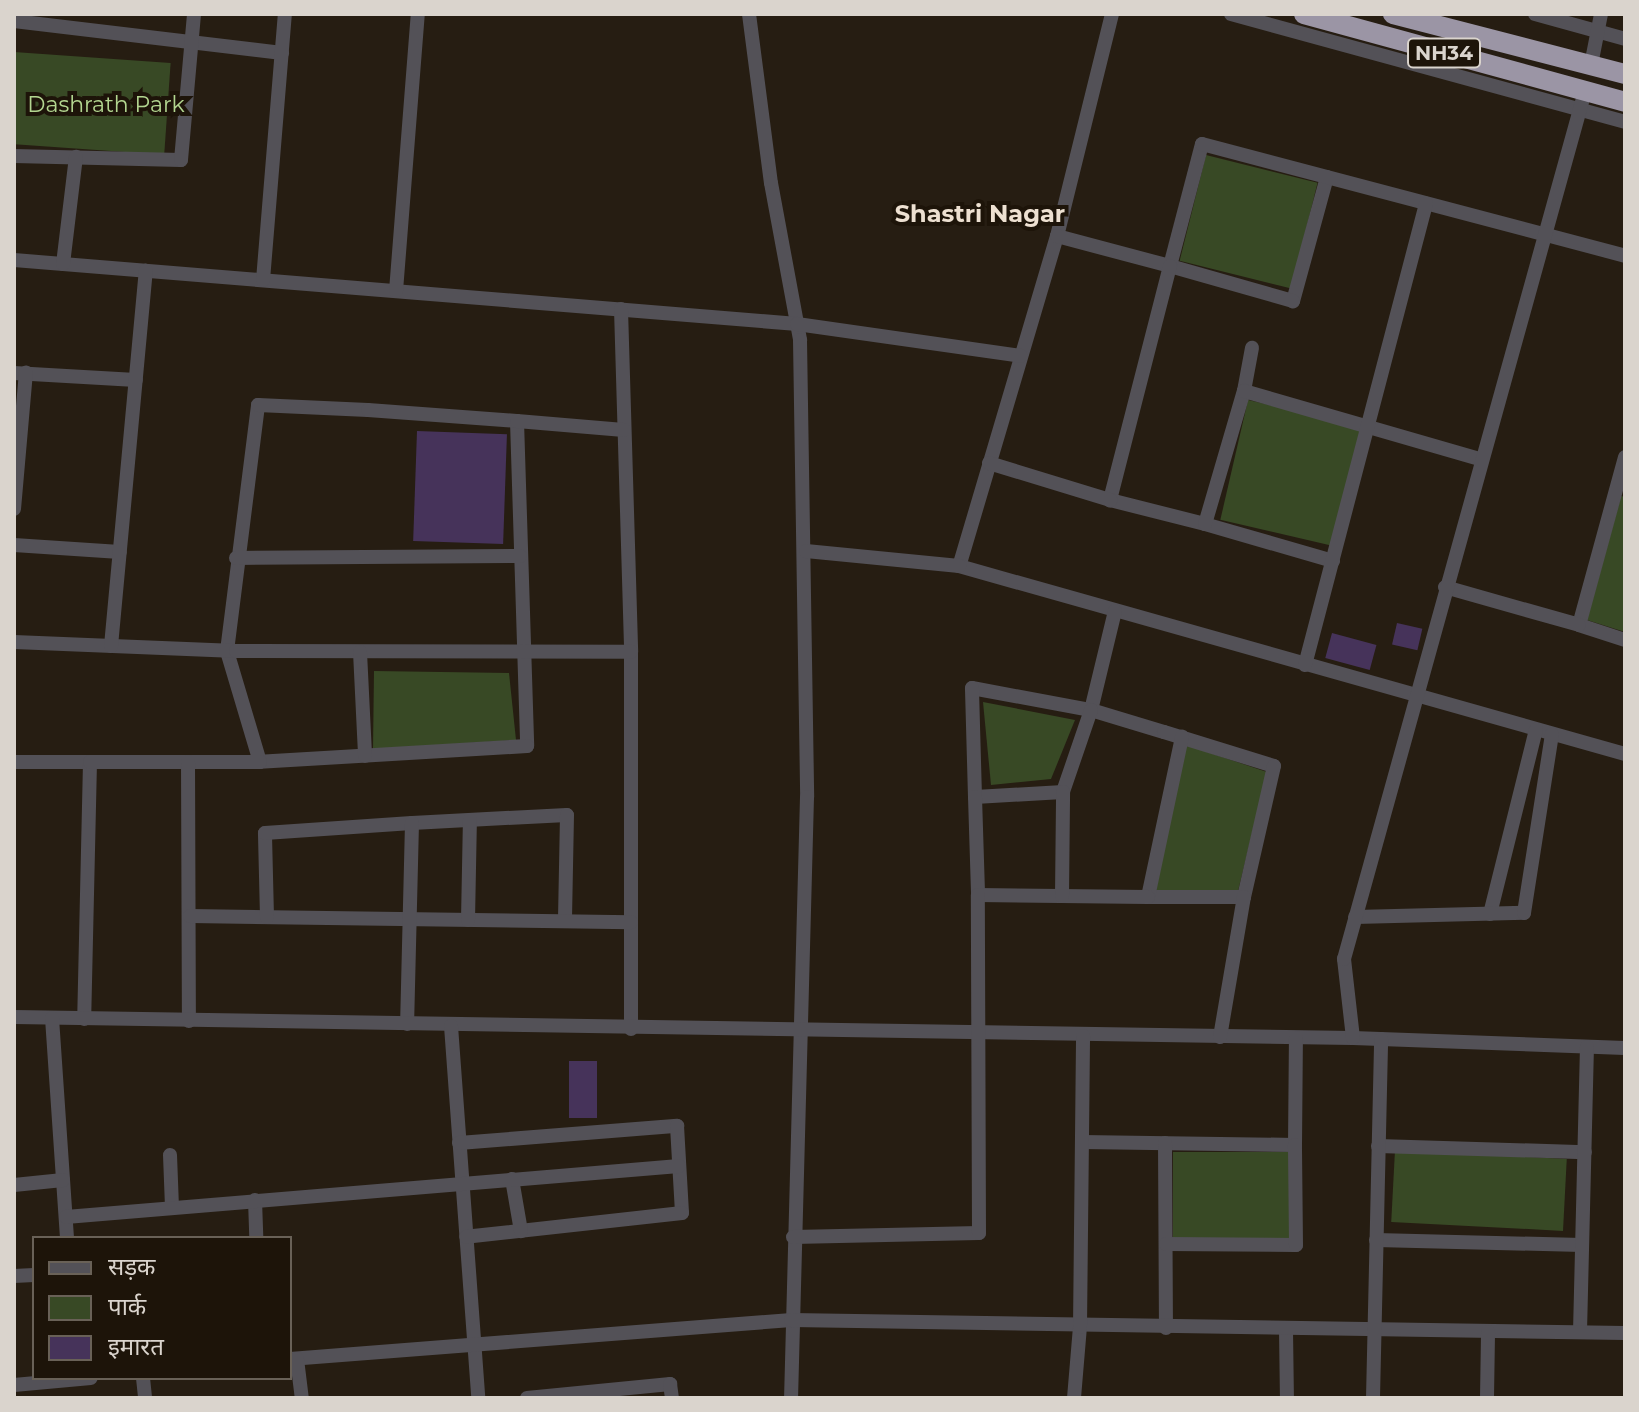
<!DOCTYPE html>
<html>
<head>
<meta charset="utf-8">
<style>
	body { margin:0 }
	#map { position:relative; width:1639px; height:1412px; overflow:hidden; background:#261d12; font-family:Montserrat,"Noto Sans Devanagari",sans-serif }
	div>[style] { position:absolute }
	.green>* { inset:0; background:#384925; transform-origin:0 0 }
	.building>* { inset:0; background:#46335a; transform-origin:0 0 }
	.minor>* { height:14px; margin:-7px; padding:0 7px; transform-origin:7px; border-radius:7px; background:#535157 }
	.highway>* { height:20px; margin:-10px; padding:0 10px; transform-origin:10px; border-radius:10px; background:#9b95a5 }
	span { translate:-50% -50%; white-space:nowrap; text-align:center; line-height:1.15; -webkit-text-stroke:8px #1d1409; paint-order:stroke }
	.shield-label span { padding:2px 6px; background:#1d1409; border:2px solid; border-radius:6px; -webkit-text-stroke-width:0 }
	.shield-label { font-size:20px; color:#dad4cd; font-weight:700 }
	.park-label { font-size:22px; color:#b3d690 }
	.neighbourhood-label { font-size:24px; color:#ede0d1; font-weight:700 }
	.frame { position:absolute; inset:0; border:16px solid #dad4cd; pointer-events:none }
	.legend { position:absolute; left:32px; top:1236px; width:260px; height:144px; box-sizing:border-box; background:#1d1409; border:2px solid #696157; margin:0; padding:10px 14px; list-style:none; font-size:24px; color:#dad4cd }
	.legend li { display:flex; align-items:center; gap:16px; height:40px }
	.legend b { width:40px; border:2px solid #696157 }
</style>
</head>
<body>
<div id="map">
	<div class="green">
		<div style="left:14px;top:52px;width:157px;height:92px;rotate:4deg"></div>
		<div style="left:1206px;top:155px;width:115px;height:109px;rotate:14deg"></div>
		<div style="left:1248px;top:400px;width:117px;height:123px;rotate:13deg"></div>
		<div style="clip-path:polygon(1621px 496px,1625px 497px,1625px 632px,1587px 620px)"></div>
		<div style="clip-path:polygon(374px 671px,509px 673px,516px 740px,373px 749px)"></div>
		<div style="clip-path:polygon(983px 702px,1075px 720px,1051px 779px,991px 785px)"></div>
		<div style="clip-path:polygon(1186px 745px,1267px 772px,1238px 891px,1156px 890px)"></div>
		<div style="left:1395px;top:1150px;width:172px;height:72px;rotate:3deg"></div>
		<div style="left:1173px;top:1152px;width:117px;height:86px"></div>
	</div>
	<div class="building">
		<div style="left:417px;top:431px;width:90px;height:110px;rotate:2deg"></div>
		<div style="left:1397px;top:623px;width:26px;height:22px;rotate:13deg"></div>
		<div style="left:1332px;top:633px;width:46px;height:26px;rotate:15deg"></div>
		<div style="left:569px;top:1061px;width:28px;height:57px"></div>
	</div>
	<div class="minor">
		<div style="left:749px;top:14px;width:170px;rotate:82.6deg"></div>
		<div style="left:771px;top:183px;width:160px;rotate:79.5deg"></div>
		<div style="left:800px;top:340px;width:457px;rotate:89.1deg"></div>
		<div style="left:807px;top:797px;width:601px;rotate:91.52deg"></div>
		<div style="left:1112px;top:14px;width:229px;rotate:103.9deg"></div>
		<div style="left:1057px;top:236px;width:344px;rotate:106.5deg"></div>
		<div style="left:959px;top:566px;width:692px;rotate:15.76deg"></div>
		<div style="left:1231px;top:14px;width:409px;rotate:15.3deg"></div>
		<div style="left:1535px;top:14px;width:93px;rotate:15.5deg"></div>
		<div style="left:14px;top:21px;width:270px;rotate:6.8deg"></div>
		<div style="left:1591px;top:65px;width:52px;rotate:-78.9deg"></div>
		<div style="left:14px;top:156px;width:167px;rotate:1.4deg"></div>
		<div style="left:181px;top:160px;width:147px;rotate:-84.9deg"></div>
		<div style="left:1327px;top:177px;width:129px;rotate:105.3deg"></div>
		<div style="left:1293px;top:301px;width:128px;rotate:-164.1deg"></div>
		<div style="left:1170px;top:266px;width:126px;rotate:-75.3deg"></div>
		<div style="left:1202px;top:144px;width:438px;rotate:14.8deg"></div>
		<div style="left:1057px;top:236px;width:117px;rotate:14.9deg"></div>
		<div style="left:1170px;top:266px;width:242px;rotate:104.4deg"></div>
		<div style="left:1110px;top:500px;width:98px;rotate:14.2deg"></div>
		<div style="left:14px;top:260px;width:786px;rotate:4.67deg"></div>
		<div style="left:797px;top:324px;width:226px;rotate:8.1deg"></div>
		<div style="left:63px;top:264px;width:108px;rotate:-83.1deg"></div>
		<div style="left:263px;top:280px;width:267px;rotate:-85.3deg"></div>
		<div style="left:396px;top:291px;width:278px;rotate:-85.5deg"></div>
		<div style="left:621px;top:309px;width:343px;rotate:88.3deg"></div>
		<div style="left:631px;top:652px;width:377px;rotate:90deg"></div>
		<div style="left:14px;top:373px;width:122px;rotate:3.3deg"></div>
		<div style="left:1244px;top:391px;width:44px;rotate:-79.5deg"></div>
		<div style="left:517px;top:421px;width:325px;rotate:88.2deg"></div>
		<div style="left:527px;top:746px;width:267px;rotate:176.6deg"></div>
		<div style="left:260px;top:762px;width:116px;rotate:-106.6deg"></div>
		<div style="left:227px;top:651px;width:248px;rotate:-82.8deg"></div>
		<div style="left:258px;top:405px;width:110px;rotate:2.6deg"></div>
		<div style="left:368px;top:410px;width:149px;rotate:4.2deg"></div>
		<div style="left:517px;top:421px;width:107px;rotate:4.8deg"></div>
		<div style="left:1625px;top:457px;width:174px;rotate:105.3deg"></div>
		<div style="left:1579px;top:625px;width:48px;rotate:18.1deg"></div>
		<div style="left:989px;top:463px;width:127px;rotate:17deg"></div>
		<div style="left:14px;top:509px;width:137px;rotate:-85deg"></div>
		<div style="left:14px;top:545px;width:106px;rotate:3.8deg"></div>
		<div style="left:806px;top:551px;width:154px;rotate:5.6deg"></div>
		<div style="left:236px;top:558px;width:284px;rotate:-0.4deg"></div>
		<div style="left:1333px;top:561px;width:133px;rotate:-163.9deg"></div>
		<div style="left:1205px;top:524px;width:139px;rotate:-73.7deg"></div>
		<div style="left:1244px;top:391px;width:246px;rotate:16.1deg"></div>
		<div style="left:1445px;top:587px;width:139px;rotate:15.8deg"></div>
		<div style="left:1115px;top:611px;width:102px;rotate:103.6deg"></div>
		<div style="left:1091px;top:710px;width:76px;rotate:16.8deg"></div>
		<div style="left:1164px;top:732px;width:115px;rotate:17.2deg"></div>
		<div style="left:1274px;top:766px;width:134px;rotate:102.9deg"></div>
		<div style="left:1244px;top:897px;width:96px;rotate:180deg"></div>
		<div style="left:1148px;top:897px;width:164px;rotate:-78deg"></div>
		<div style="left:14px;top:642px;width:222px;rotate:2.3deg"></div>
		<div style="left:236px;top:651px;width:395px;rotate:0.1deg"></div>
		<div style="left:111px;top:646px;width:377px;rotate:-84.7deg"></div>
		<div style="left:360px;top:652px;width:104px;rotate:87.2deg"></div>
		<div style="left:1305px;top:665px;width:477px;rotate:-75.3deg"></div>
		<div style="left:972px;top:688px;width:121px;rotate:10.5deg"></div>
		<div style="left:1091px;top:710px;width:87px;rotate:108.9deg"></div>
		<div style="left:1063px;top:792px;width:88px;rotate:176.7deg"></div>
		<div style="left:975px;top:797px;width:109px;rotate:-91.6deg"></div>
		<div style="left:14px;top:762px;width:76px"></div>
		<div style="left:90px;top:762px;width:257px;rotate:91.3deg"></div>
		<div style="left:90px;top:762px;width:170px"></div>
		<div style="left:188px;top:762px;width:259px;rotate:89.8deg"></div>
		<div style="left:975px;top:797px;width:98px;rotate:88.2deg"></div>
		<div style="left:978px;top:895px;width:170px;rotate:0.7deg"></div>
		<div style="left:412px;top:823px;width:155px;rotate:-3deg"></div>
		<div style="left:567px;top:815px;width:106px;rotate:91.1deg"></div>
		<div style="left:1062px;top:896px;width:104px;rotate:-89.4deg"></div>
		<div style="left:1490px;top:914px;width:190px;rotate:-76deg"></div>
		<div style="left:190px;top:916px;width:441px;rotate:0.8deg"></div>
		<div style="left:267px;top:917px;width:84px;rotate:-91.4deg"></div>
		<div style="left:265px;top:833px;width:147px;rotate:-3.9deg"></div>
		<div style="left:412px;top:823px;width:201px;rotate:91.4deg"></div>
		<div style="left:1355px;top:917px;width:169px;rotate:-1.4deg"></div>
		<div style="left:1524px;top:913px;width:181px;rotate:-81.1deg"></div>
		<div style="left:468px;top:920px;width:100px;rotate:-88.9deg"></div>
		<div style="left:14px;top:1017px;width:1339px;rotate:0.9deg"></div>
		<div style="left:1353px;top:1038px;width:272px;rotate:2.1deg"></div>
		<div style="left:52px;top:1018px;width:221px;rotate:86.1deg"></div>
		<div style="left:451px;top:1026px;width:373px;rotate:85.8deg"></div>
		<div style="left:1220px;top:1037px;width:142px;rotate:-80.3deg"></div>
		<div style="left:1353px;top:1038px;width:80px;rotate:-96.5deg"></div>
		<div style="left:1344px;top:959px;width:901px;rotate:-74.48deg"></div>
		<div style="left:1082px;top:1142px;width:213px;rotate:0.8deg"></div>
		<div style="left:1295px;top:1145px;width:107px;rotate:-89.5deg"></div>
		<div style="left:459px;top:1143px;width:219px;rotate:-4.5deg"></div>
		<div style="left:677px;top:1126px;width:87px;rotate:86.7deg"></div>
		<div style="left:682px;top:1213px;width:217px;rotate:173.7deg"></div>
		<div style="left:1165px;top:1143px;width:185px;rotate:89.7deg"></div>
		<div style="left:1378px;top:1146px;width:207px;rotate:1.7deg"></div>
		<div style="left:170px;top:1155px;width:52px;rotate:87.8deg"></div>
		<div style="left:512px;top:1179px;width:53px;rotate:80.2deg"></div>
		<div style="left:14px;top:1185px;width:49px;rotate:-5.8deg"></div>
		<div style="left:255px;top:1200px;width:38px;rotate:88deg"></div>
		<div style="left:66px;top:1217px;width:615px;rotate:-4.76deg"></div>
		<div style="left:793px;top:1237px;width:186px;rotate:-1.2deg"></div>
		<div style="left:979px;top:1233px;width:338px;rotate:-90.2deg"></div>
		<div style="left:1376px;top:1240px;width:206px;rotate:1.4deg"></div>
		<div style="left:1166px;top:1244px;width:130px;rotate:0.4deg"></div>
		<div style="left:1296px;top:1245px;width:100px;rotate:-90.6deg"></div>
		<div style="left:14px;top:1276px;width:20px;rotate:-3deg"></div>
		<div style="left:1286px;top:1330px;width:68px;rotate:89.2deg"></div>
		<div style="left:1580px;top:1332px;width:285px;rotate:-88.6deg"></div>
		<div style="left:290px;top:1359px;width:503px;rotate:-4.45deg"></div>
		<div style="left:791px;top:1320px;width:834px;rotate:0.89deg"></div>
		<div style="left:297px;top:1359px;width:39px;rotate:83deg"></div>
		<div style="left:143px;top:1378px;width:20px;rotate:84deg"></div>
		<div style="left:14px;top:1385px;width:77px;rotate:-5.2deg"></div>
		<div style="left:527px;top:1398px;width:144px;rotate:-5.6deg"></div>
		<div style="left:670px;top:1384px;width:14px;rotate:82deg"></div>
		<div style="left:1074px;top:1398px;width:71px;rotate:-85.2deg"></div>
		<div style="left:1080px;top:1327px;width:291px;rotate:-89.4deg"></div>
		<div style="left:1373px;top:1398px;width:359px;rotate:-88.7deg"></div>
		<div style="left:1487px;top:1398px;width:66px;rotate:-89.1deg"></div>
	</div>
	<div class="highway">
		<div style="left:1304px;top:14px;width:333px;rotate:15.3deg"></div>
		<div style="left:1393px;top:14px;width:240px;rotate:14.5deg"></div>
	</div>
	<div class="shield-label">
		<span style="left:1444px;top:53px">NH34</span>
	</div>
	<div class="park-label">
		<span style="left:106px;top:105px">Dashrath Park</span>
	</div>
	<div class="neighbourhood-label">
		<span style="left:980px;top:214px">Shastri Nagar</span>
	</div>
	<div class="frame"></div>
	<ul class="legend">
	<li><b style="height:10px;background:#535157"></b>सड़क</li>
	<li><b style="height:22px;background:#384925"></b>पार्क</li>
	<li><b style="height:22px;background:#46335a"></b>इमारत</li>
	</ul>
</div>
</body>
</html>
